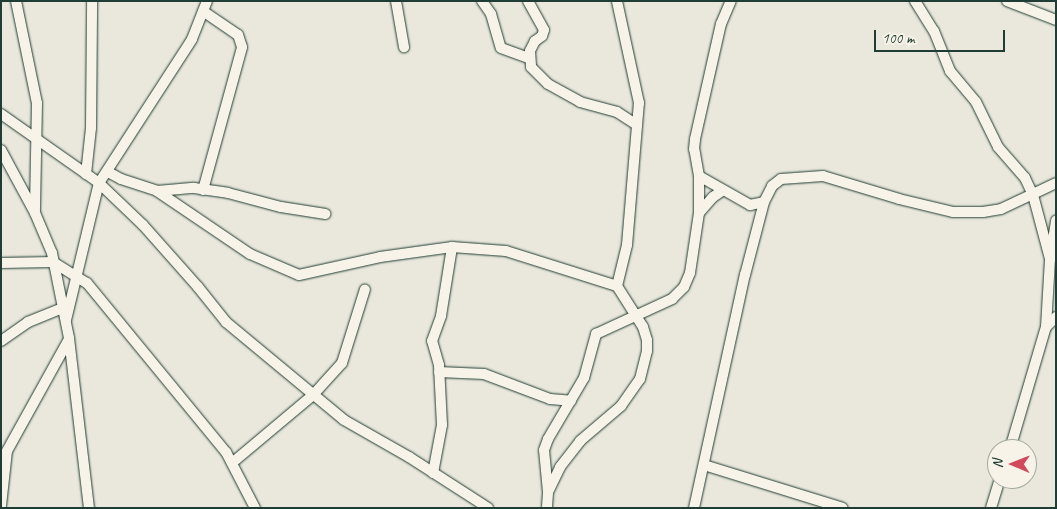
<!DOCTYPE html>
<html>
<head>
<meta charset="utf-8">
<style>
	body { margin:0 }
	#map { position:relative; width:1057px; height:509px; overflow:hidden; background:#eae8dd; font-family:Caveat,sans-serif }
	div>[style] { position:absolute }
	.roads { filter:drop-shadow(0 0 1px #1f3d34) drop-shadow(0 0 1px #1f3d34) }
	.minor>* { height:10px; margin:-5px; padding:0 5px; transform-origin:5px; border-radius:5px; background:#f7f3e8 }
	span { translate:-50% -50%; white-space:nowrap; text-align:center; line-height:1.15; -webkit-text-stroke:4px #f7f3e8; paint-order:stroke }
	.frame { position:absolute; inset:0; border:2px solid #1f3d34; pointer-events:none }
	.north { position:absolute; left:987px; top:439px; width:50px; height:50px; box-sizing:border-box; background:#f7f3e8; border:1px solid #a1aaa0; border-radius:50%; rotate:271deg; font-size:14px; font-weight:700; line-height:20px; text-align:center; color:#1f3d34 }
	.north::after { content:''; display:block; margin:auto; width:18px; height:22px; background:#d1495b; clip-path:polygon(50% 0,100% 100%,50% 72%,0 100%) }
	.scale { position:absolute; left:874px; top:30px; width:131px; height:22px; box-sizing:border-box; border:2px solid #1f3d34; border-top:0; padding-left:6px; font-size:15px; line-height:18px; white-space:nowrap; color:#1f3d34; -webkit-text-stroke:4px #f7f3e8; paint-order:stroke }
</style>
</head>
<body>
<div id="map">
	<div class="roads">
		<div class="minor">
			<div style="left:16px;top:1px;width:104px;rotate:78.4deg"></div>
			<div style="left:37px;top:103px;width:109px;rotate:91.1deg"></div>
			<div style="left:396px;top:1px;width:47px;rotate:80.1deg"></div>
			<div style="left:482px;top:1px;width:16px;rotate:55deg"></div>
			<div style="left:491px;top:14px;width:35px;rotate:74deg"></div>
			<div style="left:501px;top:48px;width:30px;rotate:20deg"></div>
			<div style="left:528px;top:1px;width:33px;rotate:61deg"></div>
			<div style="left:544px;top:30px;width:6px;rotate:108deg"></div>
			<div style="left:542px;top:36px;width:9px;rotate:144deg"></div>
			<div style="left:535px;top:41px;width:11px;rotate:117deg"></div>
			<div style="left:530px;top:51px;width:16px;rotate:86deg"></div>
			<div style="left:531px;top:67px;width:24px;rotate:45deg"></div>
			<div style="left:548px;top:84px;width:37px;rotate:29deg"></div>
			<div style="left:580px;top:102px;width:38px;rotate:15deg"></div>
			<div style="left:617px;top:112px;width:24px;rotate:33deg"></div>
			<div style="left:915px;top:1px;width:36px;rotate:58deg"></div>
			<div style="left:934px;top:31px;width:43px;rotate:68.2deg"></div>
			<div style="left:950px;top:71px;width:40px;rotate:50deg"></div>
			<div style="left:976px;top:102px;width:50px;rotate:63.9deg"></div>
			<div style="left:998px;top:147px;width:41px;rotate:48.9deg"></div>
			<div style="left:1025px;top:178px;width:19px;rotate:65deg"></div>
			<div style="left:1033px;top:195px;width:66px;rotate:75.1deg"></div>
			<div style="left:1007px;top:1px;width:53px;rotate:21.2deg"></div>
			<div style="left:1px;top:114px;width:120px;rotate:35.1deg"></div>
			<div style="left:99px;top:183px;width:61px;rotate:43.7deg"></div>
			<div style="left:143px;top:225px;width:83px;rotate:48.4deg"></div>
			<div style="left:198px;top:287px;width:45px;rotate:51.3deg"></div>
			<div style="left:226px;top:322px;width:153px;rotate:39.7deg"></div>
			<div style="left:344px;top:420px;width:75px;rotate:29.6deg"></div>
			<div style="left:409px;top:457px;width:94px;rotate:32.8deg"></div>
			<div style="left:1px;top:150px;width:72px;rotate:61.6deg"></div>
			<div style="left:35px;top:213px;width:43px;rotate:67deg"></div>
			<div style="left:52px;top:253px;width:87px;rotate:78.7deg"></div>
			<div style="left:69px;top:338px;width:171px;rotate:83.3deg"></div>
			<div style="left:108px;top:172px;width:15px;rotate:28deg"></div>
			<div style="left:121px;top:179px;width:38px;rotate:18deg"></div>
			<div style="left:157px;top:191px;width:37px;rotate:-5deg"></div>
			<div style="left:194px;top:188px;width:34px;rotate:8deg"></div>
			<div style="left:228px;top:193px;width:55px;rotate:14.8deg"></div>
			<div style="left:281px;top:207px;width:45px;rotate:9deg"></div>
			<div style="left:86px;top:174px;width:46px;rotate:-83.8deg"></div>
			<div style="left:91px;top:128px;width:127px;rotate:-89.5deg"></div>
			<div style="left:699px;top:176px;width:59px;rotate:29.6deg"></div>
			<div style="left:750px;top:205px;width:14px;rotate:-12deg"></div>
			<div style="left:203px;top:190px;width:148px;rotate:-74.7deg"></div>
			<div style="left:242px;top:47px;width:13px;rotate:-108deg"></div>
			<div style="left:238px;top:35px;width:42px;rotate:-145.6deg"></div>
			<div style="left:157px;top:191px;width:112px;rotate:34.1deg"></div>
			<div style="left:250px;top:254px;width:53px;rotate:23.2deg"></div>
			<div style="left:299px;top:275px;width:83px;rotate:-12.5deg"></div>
			<div style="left:380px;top:257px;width:73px;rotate:-7.9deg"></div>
			<div style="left:452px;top:247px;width:54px;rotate:4.2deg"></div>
			<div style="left:506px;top:251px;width:116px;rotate:17.5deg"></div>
			<div style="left:699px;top:213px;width:21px;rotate:-49deg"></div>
			<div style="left:713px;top:197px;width:11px;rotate:-34deg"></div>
			<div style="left:1px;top:263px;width:52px;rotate:-1.1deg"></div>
			<div style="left:53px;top:262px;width:40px;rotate:32deg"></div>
			<div style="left:87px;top:283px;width:219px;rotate:50.6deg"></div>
			<div style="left:226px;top:452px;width:63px;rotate:62.6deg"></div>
			<div style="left:66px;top:320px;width:141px;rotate:-76.5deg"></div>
			<div style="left:99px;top:183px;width:171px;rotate:-57.1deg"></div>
			<div style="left:192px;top:39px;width:41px;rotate:-68.5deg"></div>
			<div style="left:1046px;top:327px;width:68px;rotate:-86.6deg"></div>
			<div style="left:1050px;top:259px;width:39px;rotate:-81deg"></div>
			<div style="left:1px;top:341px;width:33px;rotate:-35deg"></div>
			<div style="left:28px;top:322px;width:37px;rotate:-22deg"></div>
			<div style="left:439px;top:372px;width:45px;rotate:2.5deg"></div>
			<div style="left:484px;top:374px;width:71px;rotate:20.7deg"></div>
			<div style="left:550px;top:399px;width:21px;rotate:5deg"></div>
			<div style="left:1010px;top:449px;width:127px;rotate:-73.6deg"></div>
			<div style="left:1046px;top:327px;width:14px;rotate:-45deg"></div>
			<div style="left:232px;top:463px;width:106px;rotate:-40deg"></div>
			<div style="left:313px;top:395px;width:43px;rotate:-47.8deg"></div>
			<div style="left:342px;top:363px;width:77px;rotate:-72.7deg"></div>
			<div style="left:704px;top:465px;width:145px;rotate:17.2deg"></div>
			<div style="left:433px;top:473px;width:49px;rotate:-79.4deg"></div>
			<div style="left:442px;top:425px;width:60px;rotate:-92.9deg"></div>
			<div style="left:439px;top:365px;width:25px;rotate:-106deg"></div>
			<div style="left:432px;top:341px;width:27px;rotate:-70deg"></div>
			<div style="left:441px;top:316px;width:70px;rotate:-80.9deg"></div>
			<div style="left:548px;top:492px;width:42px;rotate:-95.4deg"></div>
			<div style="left:544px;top:450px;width:12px;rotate:-70deg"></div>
			<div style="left:548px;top:439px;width:71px;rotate:-59.5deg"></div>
			<div style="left:584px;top:378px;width:46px;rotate:-74.7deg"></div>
			<div style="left:596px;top:334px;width:84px;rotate:-24.7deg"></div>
			<div style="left:672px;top:299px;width:17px;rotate:-45deg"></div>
			<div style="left:684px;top:287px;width:15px;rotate:-67deg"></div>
			<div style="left:690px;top:273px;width:61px;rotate:-81.5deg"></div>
			<div style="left:699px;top:213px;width:37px;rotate:-90deg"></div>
			<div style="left:699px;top:176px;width:27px;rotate:-100deg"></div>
			<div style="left:694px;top:149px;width:10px;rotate:-84deg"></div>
			<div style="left:695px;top:139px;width:118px;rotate:-77.3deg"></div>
			<div style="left:721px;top:24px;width:25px;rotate:-67deg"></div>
			<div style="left:1px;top:506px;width:55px;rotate:-83.8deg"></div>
			<div style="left:7px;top:451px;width:128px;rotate:-61deg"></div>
			<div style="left:547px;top:507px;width:15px;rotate:-86deg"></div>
			<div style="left:548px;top:492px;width:28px;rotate:-64deg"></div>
			<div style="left:560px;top:467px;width:33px;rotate:-52deg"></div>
			<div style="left:580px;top:441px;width:54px;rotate:-40.5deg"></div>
			<div style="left:621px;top:406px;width:33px;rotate:-55deg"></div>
			<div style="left:640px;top:379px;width:29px;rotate:-76deg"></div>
			<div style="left:647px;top:351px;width:11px;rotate:-90deg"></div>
			<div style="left:647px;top:340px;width:14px;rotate:-107deg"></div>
			<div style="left:643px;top:327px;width:49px;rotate:-122.4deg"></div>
			<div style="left:617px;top:286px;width:42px;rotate:-76.3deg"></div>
			<div style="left:627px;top:245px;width:143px;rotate:-85.2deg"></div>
			<div style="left:639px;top:103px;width:104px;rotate:-102.2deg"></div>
			<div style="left:694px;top:508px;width:239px;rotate:-77.7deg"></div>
			<div style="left:745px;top:275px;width:75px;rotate:-75.4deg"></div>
			<div style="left:764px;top:202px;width:18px;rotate:-63deg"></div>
			<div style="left:772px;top:186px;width:11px;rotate:-38deg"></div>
			<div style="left:781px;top:179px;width:42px;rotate:-4.1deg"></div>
			<div style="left:823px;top:176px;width:79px;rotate:16.8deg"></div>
			<div style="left:899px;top:199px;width:56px;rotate:13.5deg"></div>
			<div style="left:953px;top:212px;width:30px"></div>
			<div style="left:983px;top:212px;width:18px;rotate:-9deg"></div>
			<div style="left:1001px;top:209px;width:61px;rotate:-25.3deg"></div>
			<div style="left:991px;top:508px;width:30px;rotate:-73deg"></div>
		</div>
	</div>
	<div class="frame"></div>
	<div class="north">N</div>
	<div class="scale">100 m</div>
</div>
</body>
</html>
